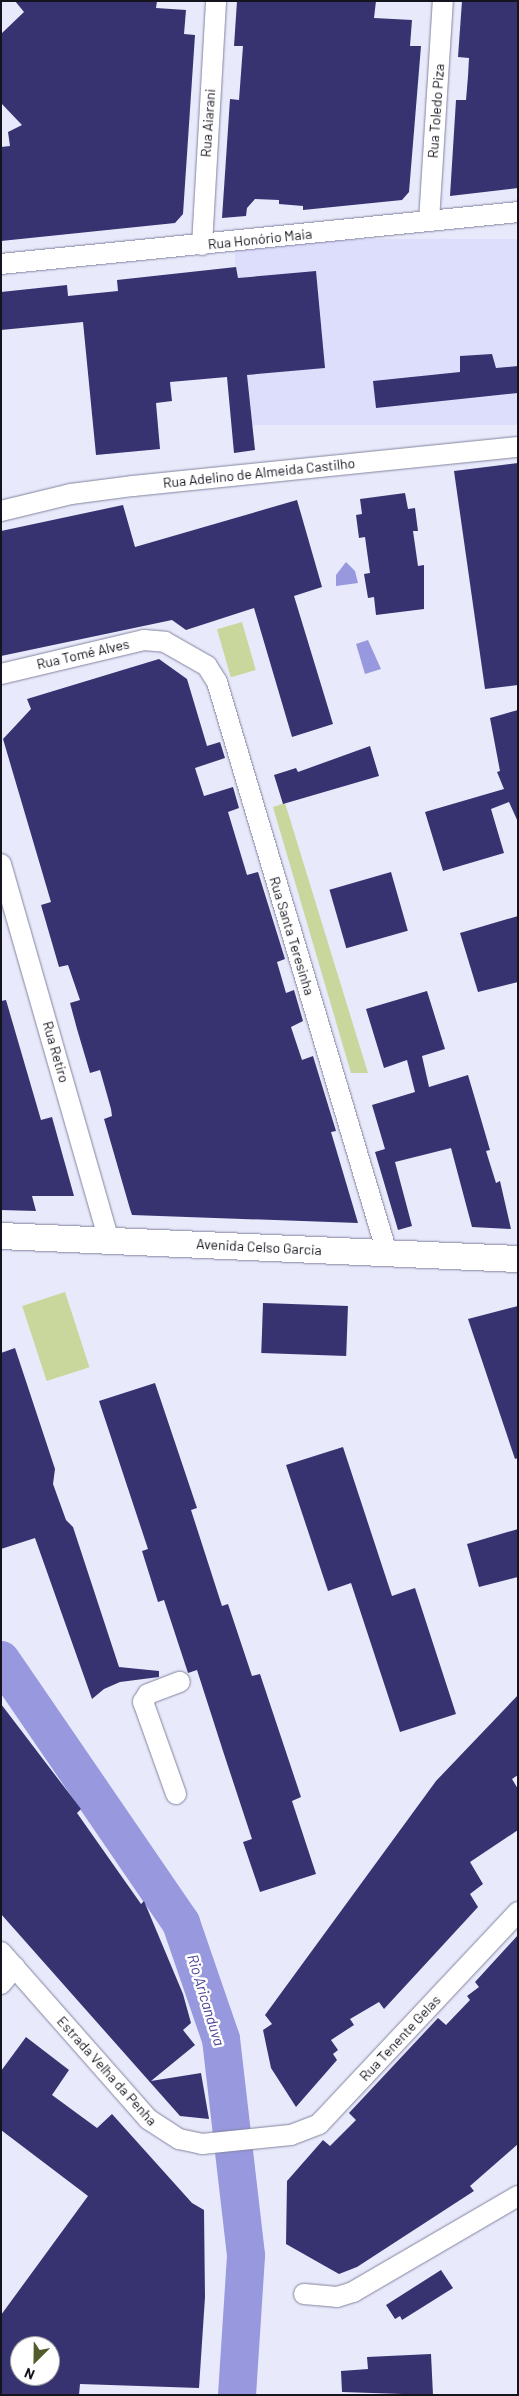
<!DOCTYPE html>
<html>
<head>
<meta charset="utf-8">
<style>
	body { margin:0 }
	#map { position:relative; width:519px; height:2396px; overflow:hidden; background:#e8e9fb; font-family:Barlow,sans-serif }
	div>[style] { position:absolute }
	.built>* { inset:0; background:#dddefc; transform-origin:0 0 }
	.green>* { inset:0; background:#c9d69c; transform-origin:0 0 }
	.water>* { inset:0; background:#9798de }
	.river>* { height:38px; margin:-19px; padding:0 19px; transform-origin:19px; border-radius:19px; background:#9798de }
	.building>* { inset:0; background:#373371; transform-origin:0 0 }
	.roads { filter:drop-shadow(0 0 1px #83849f) drop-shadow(0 0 1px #83849f) }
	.minor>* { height:20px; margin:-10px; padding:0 10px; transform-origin:10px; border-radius:10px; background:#fff }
	.major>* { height:26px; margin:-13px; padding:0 13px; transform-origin:13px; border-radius:13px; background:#fff }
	span { translate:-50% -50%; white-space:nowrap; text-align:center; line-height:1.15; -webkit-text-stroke:5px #fff; paint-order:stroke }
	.street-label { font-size:14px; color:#14141e }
	.water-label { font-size:15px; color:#494296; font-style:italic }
	.frame { position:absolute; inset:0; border:2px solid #14141e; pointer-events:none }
	.north { position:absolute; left:10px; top:2336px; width:50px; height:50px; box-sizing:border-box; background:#fff; border:1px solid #a1a1a5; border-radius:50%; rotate:203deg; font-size:14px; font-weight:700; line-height:20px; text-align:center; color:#14141e }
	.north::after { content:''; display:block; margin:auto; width:18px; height:22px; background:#525b2b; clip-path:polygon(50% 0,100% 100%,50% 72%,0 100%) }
</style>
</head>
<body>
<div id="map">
	<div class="built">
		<div style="left:518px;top:239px;width:186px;height:283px;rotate:90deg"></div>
	</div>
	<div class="green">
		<div style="left:242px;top:622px;width:50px;height:26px;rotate:74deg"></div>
		<div style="clip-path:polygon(285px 803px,368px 1073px,351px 1073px,273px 807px)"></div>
		<div style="left:65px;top:1292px;width:79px;height:45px;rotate:72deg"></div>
	</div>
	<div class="water">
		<div style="clip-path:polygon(346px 562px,355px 571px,358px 583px,336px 586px,336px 575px)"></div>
		<div style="clip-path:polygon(368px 640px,381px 669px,365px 674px,356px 644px)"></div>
	</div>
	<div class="river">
		<div style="left:1px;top:1660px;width:319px;rotate:55.6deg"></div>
		<div style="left:181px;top:1923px;width:123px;rotate:71deg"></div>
		<div style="left:221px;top:2039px;width:218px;rotate:83.4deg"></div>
		<div style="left:246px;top:2256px;width:139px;rotate:93.7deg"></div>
	</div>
	<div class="building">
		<div style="clip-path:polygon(15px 1px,157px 1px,156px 8px,186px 10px,184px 34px,195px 35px,183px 214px,175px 223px,1px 241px,1px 147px,10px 146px,8px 132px,22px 125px,1px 103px,1px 34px,24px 12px)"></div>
		<div style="clip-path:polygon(237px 1px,376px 1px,374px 18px,412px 20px,410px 46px,421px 46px,409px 192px,402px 200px,303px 210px,303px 206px,279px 204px,279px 200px,255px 199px,247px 208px,246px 216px,222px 218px,230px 99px,239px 100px,243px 46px,234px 46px)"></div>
		<div style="clip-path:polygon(462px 1px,518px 2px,518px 188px,450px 196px,456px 100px,466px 100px,468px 76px,469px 58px,458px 57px)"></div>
		<div style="clip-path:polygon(236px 267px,238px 278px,316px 271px,325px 368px,247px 375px,255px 450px,234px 453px,227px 377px,170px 382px,172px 401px,156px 403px,160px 449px,96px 455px,83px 322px,1px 330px,1px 292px,67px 285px,68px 296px,118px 291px,117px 280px)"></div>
		<div style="clip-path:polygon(492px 354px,496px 368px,518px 366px,518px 393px,376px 408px,373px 381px,460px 372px,460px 356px)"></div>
		<div style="clip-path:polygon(518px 463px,518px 685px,485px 689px,454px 471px)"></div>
		<div style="clip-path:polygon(405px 493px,408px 509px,415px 508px,418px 531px,413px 531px,418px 566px,424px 565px,424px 609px,376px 615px,374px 597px,368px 598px,364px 574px,370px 573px,365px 537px,359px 538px,356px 515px,362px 514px,360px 499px)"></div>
		<div style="clip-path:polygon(297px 500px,322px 587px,294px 596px,333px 724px,292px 737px,254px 608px,186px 630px,172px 620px,1px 656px,1px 531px,123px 505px,135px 547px)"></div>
		<div style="clip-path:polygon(159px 659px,187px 679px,207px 746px,220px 742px,225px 758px,195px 768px,204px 796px,233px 787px,239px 808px,228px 812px,247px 875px,258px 872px,285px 959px,277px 962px,286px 993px,294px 990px,303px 1021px,291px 1027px,302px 1060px,313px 1056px,336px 1131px,331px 1132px,358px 1223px,132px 1215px,130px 1209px,104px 1119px,112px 1116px,111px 1109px,100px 1070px,90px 1073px,77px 1029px,70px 1003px,80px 1000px,68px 965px,59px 967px,41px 905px,51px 902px,3px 739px,31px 709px,27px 699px)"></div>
		<div style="clip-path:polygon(518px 710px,518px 822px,509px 802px,491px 809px,504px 853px,443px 871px,425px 812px,504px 789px,497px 772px,500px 771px,490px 718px)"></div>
		<div style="clip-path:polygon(370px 746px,379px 776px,283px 804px,274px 775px,296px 768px,298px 772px)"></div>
		<div style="left:391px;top:872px;width:61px;height:64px;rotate:74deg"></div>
		<div style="clip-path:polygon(518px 916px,518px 982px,478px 992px,460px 933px)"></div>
		<div style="clip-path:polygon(427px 991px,445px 1049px,422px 1056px,429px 1087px,468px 1075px,490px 1150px,486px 1151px,496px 1183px,500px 1181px,511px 1229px,472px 1227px,451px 1148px,395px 1162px,412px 1226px,398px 1230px,375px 1152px,385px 1149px,372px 1105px,415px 1092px,407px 1060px,384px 1068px,366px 1009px)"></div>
		<div style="clip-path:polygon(6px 1000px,41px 1120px,52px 1117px,74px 1196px,32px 1196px,36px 1211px,1px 1210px,1px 1001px)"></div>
		<div style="left:263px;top:1303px;width:85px;height:50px;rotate:2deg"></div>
		<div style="clip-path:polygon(518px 1306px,518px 1458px,515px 1459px,468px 1319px)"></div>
		<div style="clip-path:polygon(15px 1348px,55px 1469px,53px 1484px,66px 1520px,73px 1527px,119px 1667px,159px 1671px,159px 1677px,120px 1682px,104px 1689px,92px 1699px,35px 1538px,1px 1549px,1px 1353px)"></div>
		<div style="clip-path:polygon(155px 1383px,197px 1508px,191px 1510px,222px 1606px,228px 1604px,252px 1676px,260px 1674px,301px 1797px,292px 1801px,316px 1874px,260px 1892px,243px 1842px,252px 1839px,223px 1751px,197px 1670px,188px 1673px,164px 1600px,158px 1602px,142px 1551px,148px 1549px,99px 1401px)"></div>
		<div style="clip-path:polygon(343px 1447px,392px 1596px,415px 1588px,456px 1714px,400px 1732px,351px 1583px,328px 1591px,286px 1465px)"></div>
		<div style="clip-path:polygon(518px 1529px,518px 1577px,479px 1587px,467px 1544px)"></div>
		<div style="clip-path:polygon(518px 1695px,518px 1775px,512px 1779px,518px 1789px,518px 1830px,470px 1862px,483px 1884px,470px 1894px,478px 1907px,384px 2009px,379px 2002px,350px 2019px,354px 2025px,331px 2040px,338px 2050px,333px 2054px,337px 2060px,296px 2107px,271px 2068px,263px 2030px,272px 2024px,265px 2015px,436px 1781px)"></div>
		<div style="clip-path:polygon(1px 1704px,81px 1809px,77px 1813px,141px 1904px,144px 1901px,183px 1994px,191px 2023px,183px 2030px,195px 2045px,151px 2081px,201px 2073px,209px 2119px,180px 2116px,1px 1914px)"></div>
		<div style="clip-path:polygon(518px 1935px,518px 2144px,470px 2186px,474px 2191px,357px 2267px,339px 2274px,286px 2244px,287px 2181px,323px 2140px,330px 2146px,356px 2120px,349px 2113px,438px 2018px,446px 2025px,470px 2000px,467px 1996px,479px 1987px,475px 1982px)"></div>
		<div style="clip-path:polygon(evenodd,26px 2037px,69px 2070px,52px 2095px,97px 2128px,112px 2114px,192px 2203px,204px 2210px,205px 2297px,199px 2388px,80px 2384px,79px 2395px,1px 2395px,1px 2315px,88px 2196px,1px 2130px,1px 2071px,26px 2037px,20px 2346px,50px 2346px,50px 2376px,20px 2376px,20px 2346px)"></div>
		<div style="clip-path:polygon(441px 2270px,453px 2288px,402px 2320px,400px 2316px,395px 2319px,386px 2305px)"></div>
		<div style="clip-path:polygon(431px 2354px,433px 2395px,342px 2392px,341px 2371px,368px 2369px,367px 2357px)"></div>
	</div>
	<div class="roads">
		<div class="minor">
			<div style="left:429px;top:221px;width:220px;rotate:-86.4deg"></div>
			<div style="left:202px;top:245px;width:244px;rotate:-86.7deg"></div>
			<div style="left:1px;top:264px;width:520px;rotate:-5.74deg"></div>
			<div style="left:1px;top:511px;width:72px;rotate:-13.7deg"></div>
			<div style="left:71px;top:494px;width:63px;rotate:-7.4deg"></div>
			<div style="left:133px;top:486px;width:387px;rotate:-5.8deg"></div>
			<div style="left:1px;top:674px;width:147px;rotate:-13.4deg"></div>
			<div style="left:144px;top:640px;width:21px;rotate:5deg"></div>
			<div style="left:165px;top:642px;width:48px;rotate:29.7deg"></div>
			<div style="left:207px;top:666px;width:19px;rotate:58deg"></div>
			<div style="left:217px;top:682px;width:596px;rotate:73.42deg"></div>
			<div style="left:1px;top:864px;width:392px;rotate:74deg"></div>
			<div style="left:176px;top:1794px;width:98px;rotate:-109.7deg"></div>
			<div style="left:143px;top:1702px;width:9px;rotate:-58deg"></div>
			<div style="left:148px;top:1694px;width:34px;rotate:-21deg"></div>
			<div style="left:1px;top:1952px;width:222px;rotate:48.6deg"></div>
			<div style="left:148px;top:2119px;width:37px;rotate:33deg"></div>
			<div style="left:179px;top:2139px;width:24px;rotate:12deg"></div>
			<div style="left:202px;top:2144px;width:89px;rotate:-5.8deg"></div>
			<div style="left:291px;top:2135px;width:30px;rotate:-21deg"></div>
			<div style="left:319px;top:2124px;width:291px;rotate:-46.8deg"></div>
			<div style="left:1px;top:1984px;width:22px;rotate:-51deg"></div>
			<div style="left:304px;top:2294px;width:33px;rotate:5deg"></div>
			<div style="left:337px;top:2297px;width:17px;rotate:-17deg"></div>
			<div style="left:353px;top:2292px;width:191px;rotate:-30.2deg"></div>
		</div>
		<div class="major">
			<div style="left:1px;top:1236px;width:518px;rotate:2.55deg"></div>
		</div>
	</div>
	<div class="street-label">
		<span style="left:436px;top:111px;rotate:-86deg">Rua Toledo Piza</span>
		<span style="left:208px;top:123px;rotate:-86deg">Rua Aiarani</span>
		<span style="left:260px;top:239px;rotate:-6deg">Rua Honório Maia</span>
		<span style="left:259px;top:473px;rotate:-6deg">Rua Adelino de Almeida Castilho</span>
		<span style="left:83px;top:654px;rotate:-13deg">Rua Tomé Alves</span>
		<span style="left:292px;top:936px;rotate:73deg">Rua Santa Teresinha</span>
		<span style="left:56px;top:1052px;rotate:74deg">Rua Retiro</span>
		<span style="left:259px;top:1247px;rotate:3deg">Avenida Celso Garcia</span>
		<span style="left:400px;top:2038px;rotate:-47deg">Rua Tenente Gelas</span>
		<span style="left:107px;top:2071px;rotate:48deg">Estrada Velha da Penha</span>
	</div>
	<div class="water-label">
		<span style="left:206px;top:2000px;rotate:73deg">Rio Aricanduva</span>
	</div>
	<div class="frame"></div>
	<div class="north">N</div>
</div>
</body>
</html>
